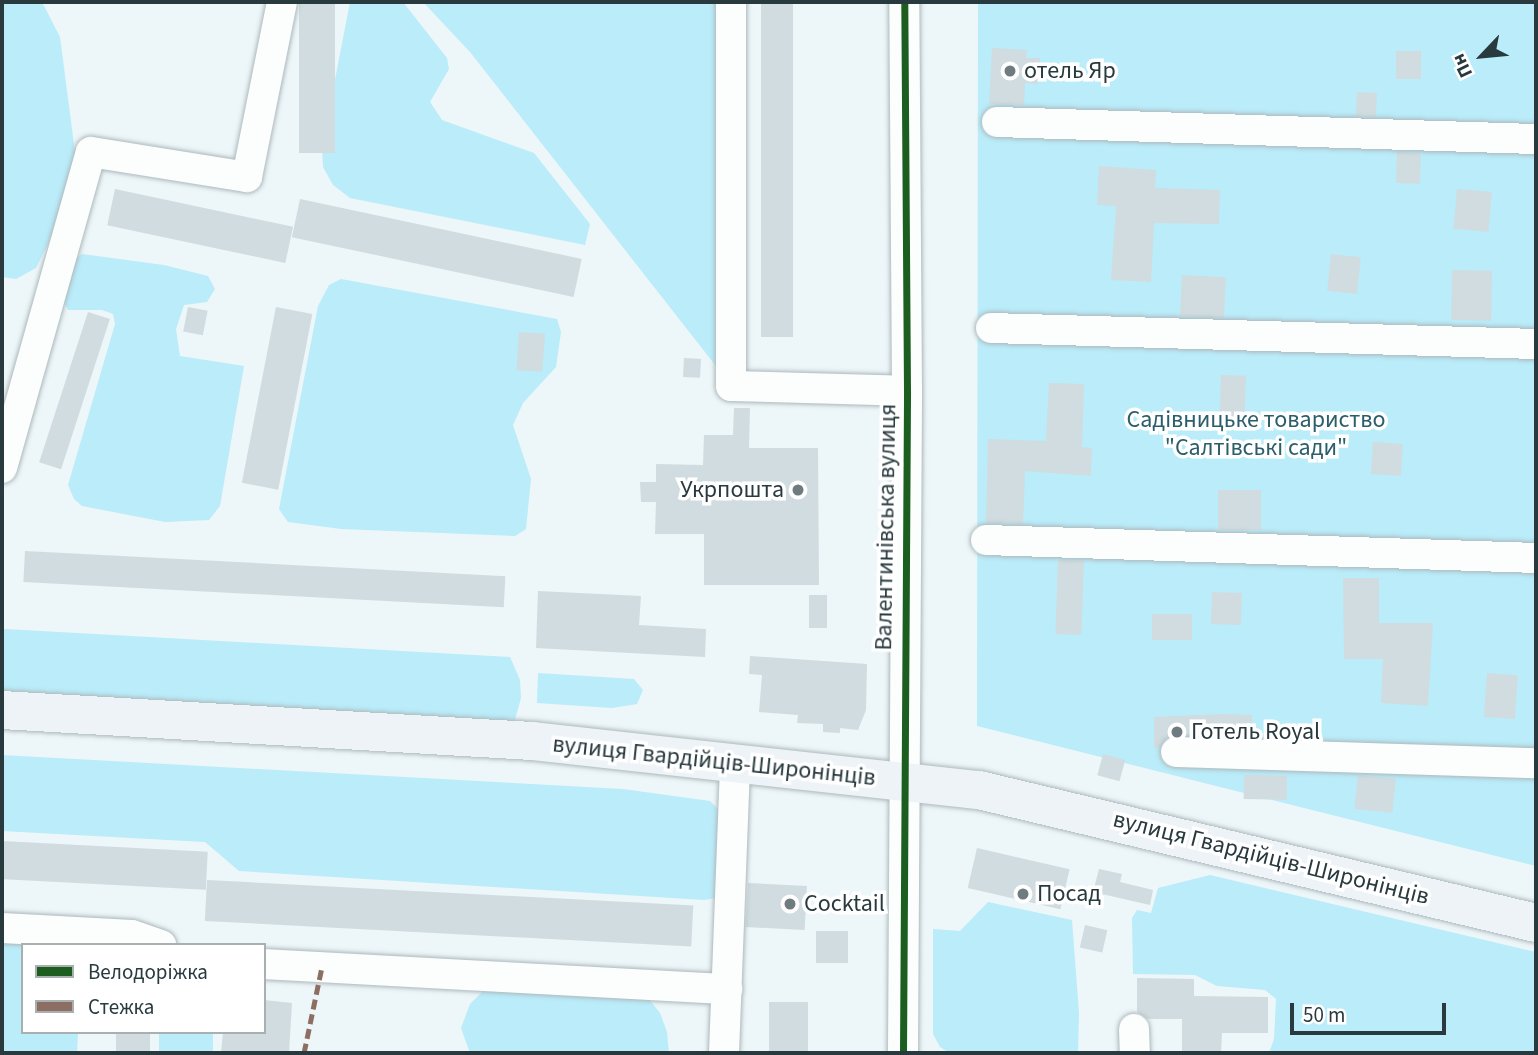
<!DOCTYPE html>
<html>
<head>
<meta charset="utf-8">
<style>
	body { margin:0 }
	#map { position:relative; width:1538px; height:1055px; overflow:hidden; background:#edf6f9; font-family:"Source Sans 3",sans-serif }
	div>[style] { position:absolute }
	.green>* { inset:0; background:#baecfa; transform-origin:0 0 }
	.building>* { inset:0; background:#d0dce0; transform-origin:0 0 }
	.roads { filter:drop-shadow(0 0 2px #adb9bc) drop-shadow(0 0 2px #adb9bc) }
	.minor>* { height:30px; margin:-15px; padding:0 15px; transform-origin:15px; border-radius:15px; background:#fcfefe }
	.major>* { height:38px; margin:-19px; padding:0 19px; transform-origin:19px; border-radius:19px; background:#edf3f6 }
	.quiet>* { height:5px; margin-top:-2.5px; transform-origin:0; background:repeating-linear-gradient(90deg,#8d6e63 0 10px,transparent 0 15px) }
	.cycleway>* { height:7px; margin:-3.5px; padding:0 3.5px; transform-origin:3.5px; border-radius:3.5px; background:#1b5e20 }
	.dots>* { width:19px; height:19px; translate:-50% -50%; box-sizing:border-box; border:4px solid #fff; border-radius:50% }
	span { translate:-50% -50%; white-space:nowrap; text-align:center; line-height:1.15; -webkit-text-stroke:7px #fff; paint-order:stroke }
	.poi-label { font-size:24px; color:#293a3f }
	.left { translate:0 -50%; text-align:left }
	.right { translate:-100% -50%; text-align:right }
	.park-label { font-size:24px; color:#2b5e6b }
	.street-label { font-size:24px; color:#293a3f }
	.frame { position:absolute; inset:0; border:4px solid #293a3f; pointer-events:none }
	.legend { position:absolute; left:21px; top:943px; width:245px; height:91px; box-sizing:border-box; background:#fff; border:2px solid #a9b0b2; margin:0; padding:9px 12px; list-style:none; font-size:21px; color:#293a3f }
	.legend li { display:flex; align-items:center; gap:14px; height:35px }
	.legend b { width:35px; border:2px solid #a9b0b2 }
	.north { position:absolute; left:1447px; top:21px; width:70px; height:70px; -webkit-text-stroke:5px #fff; paint-order:stroke; rotate:244deg; font-size:19px; font-weight:700; line-height:28px; text-align:center; color:#293a3f }
	.north::after { content:''; display:block; margin:auto; width:24px; height:32px; background:#293a3f; clip-path:polygon(50% 0,100% 100%,50% 72%,0 100%) }
	.scale { position:absolute; left:1290px; top:1003px; width:156px; height:32px; box-sizing:border-box; border:4px solid #293a3f; border-top:0; padding-left:9px; font-size:21px; line-height:24px; white-space:nowrap; color:#293a3f; -webkit-text-stroke:5px #fff; paint-order:stroke }
</style>
</head>
<body>
<div id="map">
	<div class="green">
		<div style="clip-path:polygon(2px 2px,42px 2px,60px 37px,76px 160px,68px 203px,36px 268px,16px 279px,2px 277px)"></div>
		<div style="clip-path:polygon(350px 2px,403px 2px,447px 58px,449px 69px,430px 102px,442px 120px,534px 153px,590px 224px,585px 245px,350px 198px,333px 185px,323px 167px,322px 147px)"></div>
		<div style="clip-path:polygon(423px 2px,721px 2px,719px 370px,470px 52px)"></div>
		<div style="clip-path:polygon(978px 2px,1536px 2px,1536px 866px,977px 726px)"></div>
		<div style="clip-path:polygon(82px 254px,164px 265px,208px 276px,215px 289px,207px 302px,184px 305px,176px 329px,180px 356px,244px 366px,220px 506px,209px 520px,165px 522px,82px 506px,74px 499px,68px 485px,115px 324px,113px 314px,102px 310px,68px 310px,59px 293px,70px 263px)"></div>
		<div style="clip-path:polygon(341px 279px,557px 319px,561px 332px,556px 367px,523px 403px,513px 425px,531px 479px,526px 529px,515px 536px,341px 529px,288px 522px,279px 509px,318px 306px,329px 285px)"></div>
		<div style="clip-path:polygon(5px 629px,510px 657px,520px 680px,521px 698px,514px 723px,2px 699px,2px 631px)"></div>
		<div style="clip-path:polygon(538px 673px,634px 679px,643px 690px,637px 704px,612px 708px,537px 703px)"></div>
		<div style="clip-path:polygon(2px 755px,623px 789px,710px 801px,725px 816px,716px 898px,704px 900px,239px 871px,205px 842px,2px 831px)"></div>
		<div style="clip-path:polygon(1210px 875px,1536px 952px,1536px 1053px,1269px 1053px,1274px 1039px,1276px 999px,1265px 990px,1217px 986px,1195px 975px,1133px 974px,1132px 918px,1137px 910px,1151px 913px,1158px 888px)"></div>
		<div style="clip-path:polygon(988px 902px,1072px 920px,1079px 1013px,1078px 1053px,950px 1053px,940px 1047px,933px 1034px,933px 929px,960px 931px)"></div>
		<div style="clip-path:polygon(2px 938px,60px 945px,23px 945px,23px 1032px,78px 1032px,77px 1053px,2px 1053px)"></div>
		<div style="clip-path:polygon(487px 987px,644px 993px,660px 1013px,667px 1032px,669px 1053px,470px 1053px,461px 1028px,470px 1004px)"></div>
		<div style="left:159px;top:1032px;width:54px;height:21px"></div>
	</div>
	<div class="building">
		<div style="left:299px;top:2px;width:36px;height:151px"></div>
		<div style="left:761px;top:2px;width:32px;height:335px"></div>
		<div style="clip-path:polygon(992px 48px,1027px 50px,1026px 58px,1040px 58px,1038px 84px,1025px 83px,1024px 105px,989px 104px)"></div>
		<div style="left:1396px;top:51px;width:25px;height:28px"></div>
		<div style="left:1357px;top:92px;width:20px;height:24px;rotate:3deg"></div>
		<div style="left:1397px;top:152px;width:24px;height:31px;rotate:2deg"></div>
		<div style="clip-path:polygon(1099px 166px,1156px 170px,1155px 188px,1220px 190px,1219px 224px,1154px 223px,1151px 282px,1111px 280px,1116px 206px,1097px 205px)"></div>
		<div style="left:115px;top:189px;width:182px;height:37px;rotate:12deg"></div>
		<div style="left:1457px;top:189px;width:35px;height:40px;rotate:5deg"></div>
		<div style="left:300px;top:199px;width:288px;height:39px;rotate:12deg"></div>
		<div style="left:1331px;top:254px;width:30px;height:37px;rotate:6deg"></div>
		<div style="left:1452px;top:270px;width:40px;height:50px;rotate:1deg"></div>
		<div style="left:1182px;top:275px;width:44px;height:41px;rotate:3deg"></div>
		<div style="left:188px;top:307px;width:20px;height:25px;rotate:11deg"></div>
		<div style="left:276px;top:307px;width:37px;height:179px;rotate:11deg"></div>
		<div style="left:88px;top:312px;width:23px;height:158px;rotate:18deg"></div>
		<div style="left:519px;top:332px;width:26px;height:38px;rotate:4deg"></div>
		<div style="left:684px;top:358px;width:17px;height:19px;rotate:3deg"></div>
		<div style="left:1221px;top:375px;width:25px;height:42px;rotate:2deg"></div>
		<div style="clip-path:polygon(1049px 383px,1084px 384px,1082px 447px,1092px 448px,1091px 476px,1025px 471px,1023px 524px,986px 523px,988px 439px,1046px 441px)"></div>
		<div style="clip-path:polygon(734px 408px,750px 408px,749px 448px,818px 448px,819px 585px,704px 585px,704px 534px,655px 534px,656px 502px,641px 502px,640px 482px,656px 482px,656px 464px,703px 465px,704px 435px,733px 435px)"></div>
		<div style="left:1373px;top:442px;width:30px;height:32px;rotate:4deg"></div>
		<div style="left:1218px;top:490px;width:43px;height:40px"></div>
		<div style="left:25px;top:551px;width:481px;height:31px;rotate:3deg"></div>
		<div style="left:1058px;top:560px;width:26px;height:74px;rotate:2deg"></div>
		<div style="clip-path:polygon(1343px 578px,1379px 578px,1379px 623px,1433px 623px,1428px 706px,1381px 703px,1383px 659px,1344px 659px)"></div>
		<div style="clip-path:polygon(538px 591px,641px 596px,639px 625px,706px 629px,705px 657px,536px 648px)"></div>
		<div style="left:1212px;top:592px;width:30px;height:32px;rotate:2deg"></div>
		<div style="left:809px;top:595px;width:18px;height:33px"></div>
		<div style="left:1152px;top:614px;width:40px;height:26px"></div>
		<div style="clip-path:polygon(750px 656px,867px 664px,866px 710px,858px 730px,840px 728px,840px 733px,823px 732px,823px 724px,797px 723px,798px 715px,759px 712px,762px 675px,749px 674px)"></div>
		<div style="left:1487px;top:673px;width:31px;height:44px;rotate:4deg"></div>
		<div style="clip-path:polygon(1222px 714px,1252px 715px,1251px 737px,1176px 735px,1167px 737px,1159px 748px,1154px 748px,1154px 717px)"></div>
		<div style="left:1103px;top:754px;width:23px;height:22px;rotate:15deg"></div>
		<div style="left:1244px;top:775px;width:43px;height:24px;rotate:1deg"></div>
		<div style="left:1358px;top:775px;width:38px;height:34px;rotate:6deg"></div>
		<div style="left:2px;top:841px;width:206px;height:38px;rotate:3deg"></div>
		<div style="left:977px;top:848px;width:95px;height:41px;rotate:13deg"></div>
		<div style="clip-path:polygon(1099px 869px,1122px 874px,1120px 882px,1153px 890px,1150px 905px,1093px 892px)"></div>
		<div style="left:207px;top:880px;width:487px;height:41px;rotate:3deg"></div>
		<div style="left:748px;top:883px;width:59px;height:44px;rotate:3deg"></div>
		<div style="left:1085px;top:925px;width:23px;height:23px;rotate:13deg"></div>
		<div style="left:816px;top:931px;width:32px;height:32px"></div>
		<div style="clip-path:polygon(1137px 978px,1194px 979px,1194px 996px,1268px 997px,1268px 1033px,1222px 1033px,1221px 1053px,1182px 1053px,1182px 1019px,1148px 1019px,1137px 1012px)"></div>
		<div style="clip-path:polygon(264px 1000px,292px 1003px,289px 1053px,221px 1053px,223px 1032px,264px 1032px)"></div>
		<div style="left:769px;top:1002px;width:39px;height:51px"></div>
		<div style="left:116px;top:1032px;width:34px;height:21px"></div>
	</div>
	<div class="roads">
		<div class="minor">
			<div style="left:731px;top:2px;width:384px;rotate:90deg"></div>
			<div style="left:731px;top:386px;width:176px;rotate:1.6deg"></div>
			<div style="left:997px;top:122px;width:539px;rotate:1.81deg"></div>
			<div style="left:991px;top:328px;width:545px;rotate:1.68deg"></div>
			<div style="left:2px;top:468px;width:328px;rotate:-74.3deg"></div>
			<div style="left:91px;top:152px;width:158px;rotate:9.1deg"></div>
			<div style="left:247px;top:177px;width:178px;rotate:-78.7deg"></div>
			<div style="left:986px;top:540px;width:550px;rotate:1.87deg"></div>
			<div style="left:1176px;top:752px;width:360px;rotate:1.8deg"></div>
			<div style="left:2px;top:928px;width:130px;rotate:3.1deg"></div>
			<div style="left:132px;top:935px;width:31px;rotate:19deg"></div>
			<div style="left:264px;top:964px;width:464px;rotate:3.1deg"></div>
			<div style="left:1134px;top:1029px;width:24px;rotate:88deg"></div>
			<div style="left:724px;top:1053px;width:289px;rotate:-87.8deg"></div>
			<div style="left:903px;top:1053px;width:662px;rotate:-89.65deg"></div>
			<div style="left:907px;top:391px;width:389px;rotate:-90.4deg"></div>
		</div>
		<div class="major">
			<div style="left:2px;top:710px;width:531px;rotate:3.35deg"></div>
			<div style="left:532px;top:741px;width:450px;rotate:6.3deg"></div>
			<div style="left:979px;top:790px;width:573px;rotate:13.43deg"></div>
		</div>
	</div>
	<div class="quiet">
		<div style="left:304px;top:1053px;width:88px;rotate:-78.2deg"></div>
	</div>
	<div class="cycleway">
		<div style="left:903px;top:1053px;width:662px;rotate:-89.65deg"></div>
		<div style="left:907px;top:391px;width:389px;rotate:-90.4deg"></div>
	</div>
	<div class="dots">
		<div style="left:1010px;top:71px;background:#6e7c80"></div>
		<div style="left:798px;top:490px;background:#6e7c80"></div>
		<div style="left:1177px;top:732px;background:#6e7c80"></div>
		<div style="left:1023px;top:894px;background:#6e7c80"></div>
		<div style="left:790px;top:904px;background:#6e7c80"></div>
	</div>
	<div class="poi-label">
		<span class="left" style="left:1024px;top:71px">отель Яр</span>
		<span class="right" style="left:784px;top:490px">Укрпошта</span>
		<span class="left" style="left:1191px;top:732px">Готель Royal</span>
		<span class="left" style="left:1037px;top:894px">Посад</span>
		<span class="left" style="left:804px;top:904px">Cocktail</span>
	</div>
	<div class="park-label">
		<span style="left:1256px;top:434px">Садівницьке товариство<br>"Салтівські сади"</span>
	</div>
	<div class="street-label">
		<span style="left:886px;top:527px;rotate:-89deg">Валентинівська вулиця</span>
		<span style="left:714px;top:761px;rotate:6deg">вулиця Гвардійців-Широнінців</span>
		<span style="left:1271px;top:858px;rotate:14deg">вулиця Гвардійців-Широнінців</span>
	</div>
	<div class="frame"></div>
	<ul class="legend">
	<li><b style="height:9px;background:#1b5e20"></b>Велодоріжка</li>
	<li><b style="height:9px;background:#8d6e63"></b>Стежка</li>
	</ul>
	<div class="north">Пн</div>
	<div class="scale">50 m</div>
</div>
</body>
</html>
